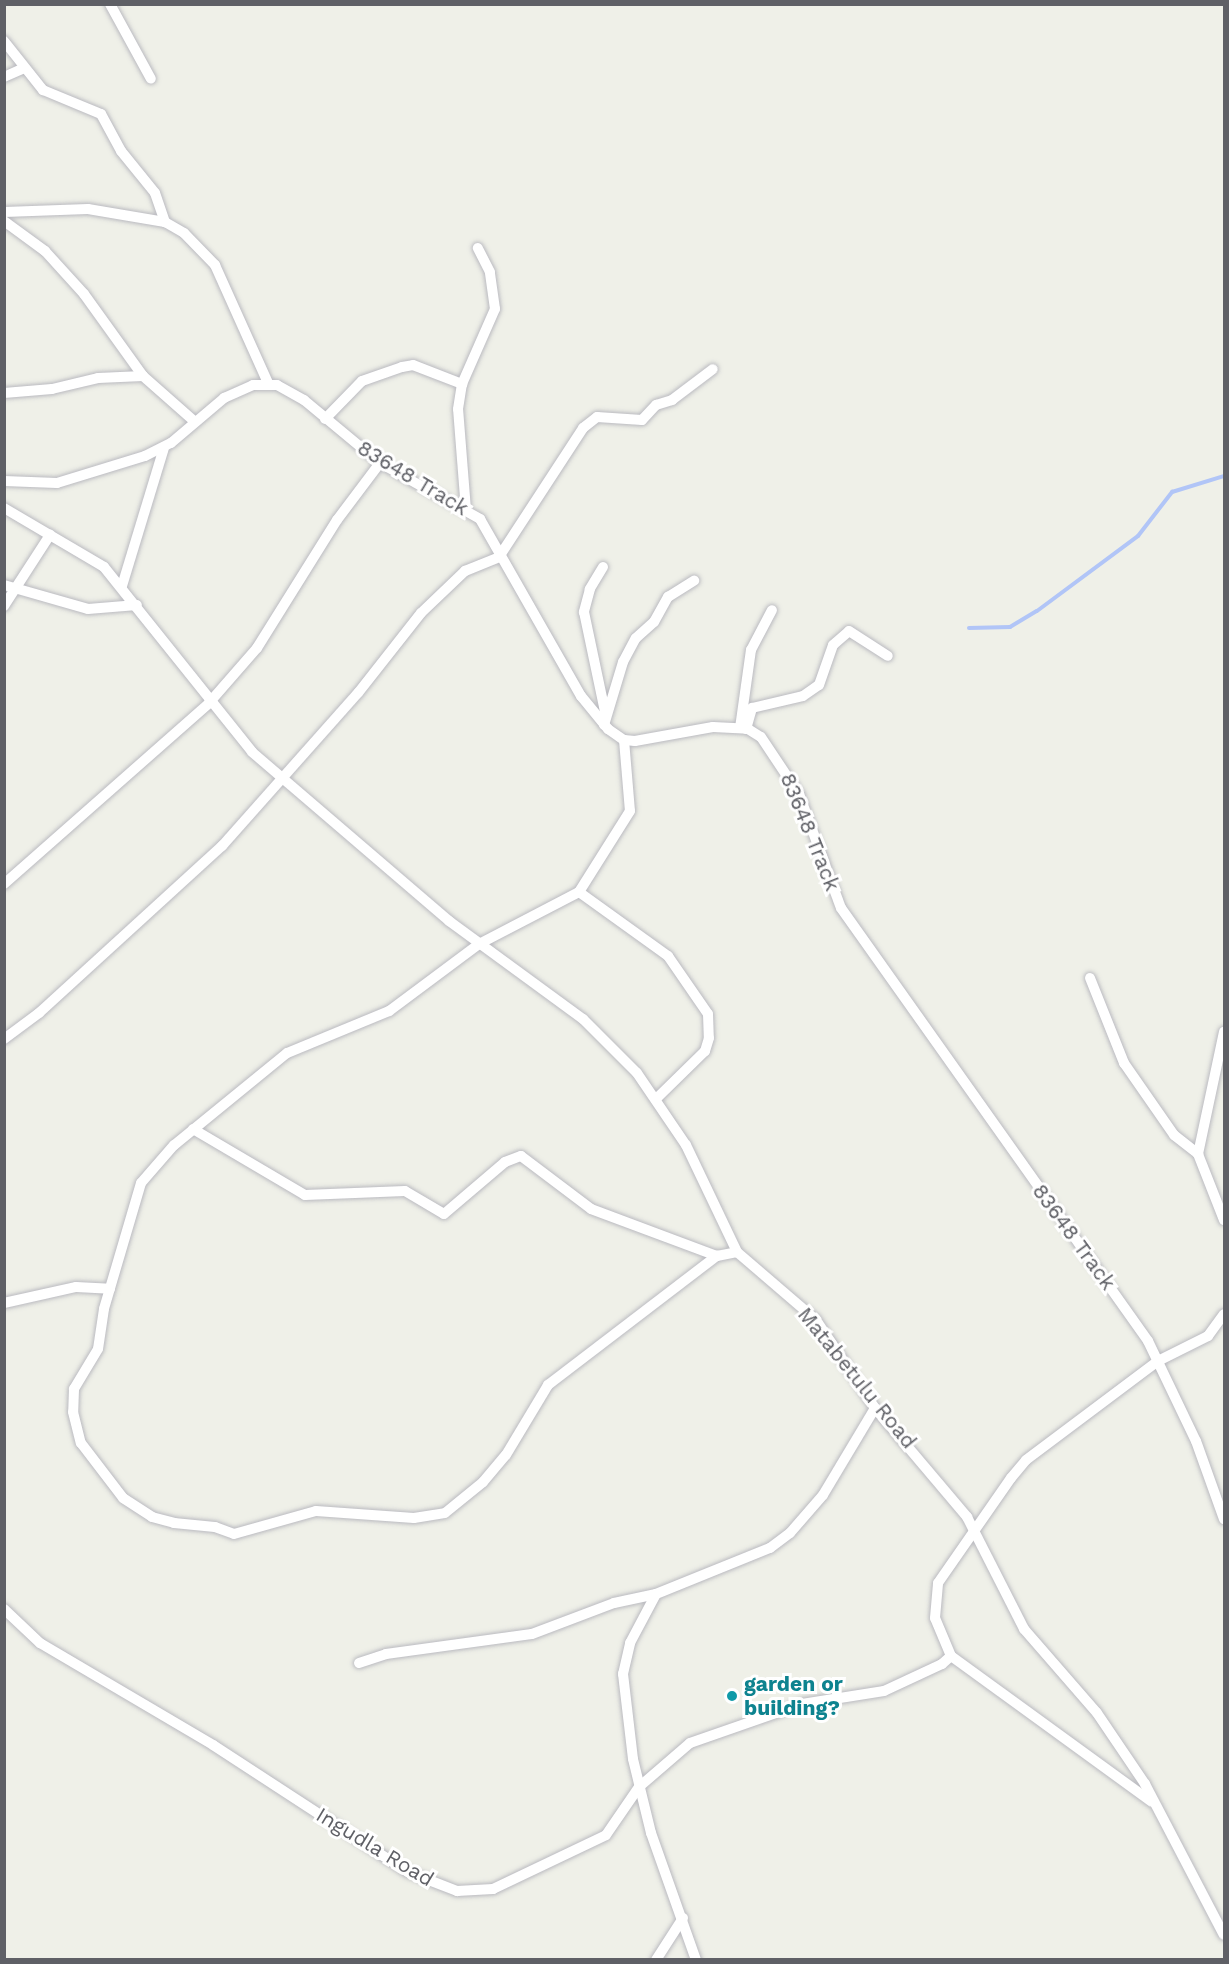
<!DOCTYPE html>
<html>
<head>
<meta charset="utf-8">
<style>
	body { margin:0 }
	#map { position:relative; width:1229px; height:1964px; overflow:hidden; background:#eff0e8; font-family:"Work Sans",sans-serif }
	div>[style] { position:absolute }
	.stream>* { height:4px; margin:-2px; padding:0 2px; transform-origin:2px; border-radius:2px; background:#b1c5f7 }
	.roads { filter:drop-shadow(0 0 2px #babac0) drop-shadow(0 0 2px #babac0) }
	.minor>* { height:10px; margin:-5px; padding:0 5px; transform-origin:5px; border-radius:5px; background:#fff }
	.dots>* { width:16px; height:16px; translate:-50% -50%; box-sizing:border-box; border:3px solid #fff; border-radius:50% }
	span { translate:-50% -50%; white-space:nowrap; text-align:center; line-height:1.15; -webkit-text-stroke:6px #fff; paint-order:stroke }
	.street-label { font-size:21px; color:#5f6066 }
	.culture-label { font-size:21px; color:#0d838f; font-weight:700 }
	.left { translate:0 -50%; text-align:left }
	.frame { position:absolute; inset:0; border:6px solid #5f6066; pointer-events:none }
</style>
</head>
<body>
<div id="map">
	<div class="stream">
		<div style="left:969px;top:628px;width:41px;rotate:-1.4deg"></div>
		<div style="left:1010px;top:627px;width:31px;rotate:-31deg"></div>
		<div style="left:1037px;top:611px;width:126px;rotate:-36.6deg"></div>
		<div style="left:1138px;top:536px;width:56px;rotate:-52.3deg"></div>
		<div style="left:1172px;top:492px;width:54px;rotate:-17.1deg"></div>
	</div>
	<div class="roads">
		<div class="minor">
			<div style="left:110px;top:4px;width:85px;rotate:61.3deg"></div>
			<div style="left:4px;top:41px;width:63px;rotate:51.5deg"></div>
			<div style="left:43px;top:90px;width:63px;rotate:22.5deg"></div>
			<div style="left:101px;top:114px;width:42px;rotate:61.6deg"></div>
			<div style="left:121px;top:151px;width:54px;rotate:51deg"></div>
			<div style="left:155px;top:193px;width:31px;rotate:71deg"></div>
			<div style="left:4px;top:77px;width:20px;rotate:-24deg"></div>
			<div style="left:4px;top:212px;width:84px;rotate:-2deg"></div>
			<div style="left:88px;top:209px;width:78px;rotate:9.6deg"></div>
			<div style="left:165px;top:222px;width:22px;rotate:30deg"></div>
			<div style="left:184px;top:233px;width:45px;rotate:45.9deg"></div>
			<div style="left:215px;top:265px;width:129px;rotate:65.8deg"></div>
			<div style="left:4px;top:221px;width:51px;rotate:36.2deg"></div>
			<div style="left:45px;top:251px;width:58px;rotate:47.8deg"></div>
			<div style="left:84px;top:294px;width:101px;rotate:54.3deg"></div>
			<div style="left:143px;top:376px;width:68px;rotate:41.4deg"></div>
			<div style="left:4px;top:393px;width:48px;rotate:-4.8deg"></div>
			<div style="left:52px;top:389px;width:47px;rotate:-13.4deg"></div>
			<div style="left:98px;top:378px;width:45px;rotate:-2.5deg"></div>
			<div style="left:325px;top:419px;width:53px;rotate:-45.8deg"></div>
			<div style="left:362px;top:381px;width:42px;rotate:-19.3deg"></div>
			<div style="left:402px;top:367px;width:11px;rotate:-10deg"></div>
			<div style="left:413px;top:365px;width:53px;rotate:21.2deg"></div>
			<div style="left:4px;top:481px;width:53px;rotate:2.2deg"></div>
			<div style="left:57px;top:483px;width:92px;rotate:-17.1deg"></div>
			<div style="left:145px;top:456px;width:29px;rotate:-27deg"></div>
			<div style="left:171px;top:443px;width:70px;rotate:-40.3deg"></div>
			<div style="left:224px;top:398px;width:32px;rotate:-24deg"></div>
			<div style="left:253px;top:385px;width:24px"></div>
			<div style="left:277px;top:385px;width:31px;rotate:29deg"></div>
			<div style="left:304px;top:400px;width:99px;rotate:39.7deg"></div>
			<div style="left:380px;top:463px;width:115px;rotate:29.2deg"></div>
			<div style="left:480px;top:519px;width:204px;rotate:60.3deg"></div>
			<div style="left:581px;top:696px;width:43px;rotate:50.7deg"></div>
			<div style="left:608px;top:729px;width:19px;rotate:35deg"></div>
			<div style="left:624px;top:740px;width:11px;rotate:5deg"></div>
			<div style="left:635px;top:741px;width:79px;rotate:-10.2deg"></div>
			<div style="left:713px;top:727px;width:35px;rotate:3deg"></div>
			<div style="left:748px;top:729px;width:15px;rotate:32deg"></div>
			<div style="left:761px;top:737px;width:69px;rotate:56.3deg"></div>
			<div style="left:799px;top:794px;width:121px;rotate:69.8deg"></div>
			<div style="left:841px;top:908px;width:531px;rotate:54.66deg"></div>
			<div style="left:1148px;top:1341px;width:111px;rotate:64.4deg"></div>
			<div style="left:1196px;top:1441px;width:83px;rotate:70.3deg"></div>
			<div style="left:4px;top:508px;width:116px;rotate:30.5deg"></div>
			<div style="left:104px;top:567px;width:237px;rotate:51.3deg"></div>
			<div style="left:252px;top:752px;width:260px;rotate:40.6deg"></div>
			<div style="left:449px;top:921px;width:166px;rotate:36.2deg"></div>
			<div style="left:583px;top:1019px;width:76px;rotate:45deg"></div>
			<div style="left:637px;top:1073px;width:87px;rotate:55.8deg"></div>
			<div style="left:686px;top:1145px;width:119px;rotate:64.5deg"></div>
			<div style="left:737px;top:1252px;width:104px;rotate:40.7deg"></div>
			<div style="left:816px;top:1320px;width:106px;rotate:56.2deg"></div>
			<div style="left:875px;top:1408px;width:143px;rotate:49.8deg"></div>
			<div style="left:967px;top:1517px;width:126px;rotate:63deg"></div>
			<div style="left:1024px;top:1629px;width:111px;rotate:49deg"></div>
			<div style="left:1097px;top:1713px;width:86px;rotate:55.9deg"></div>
			<div style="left:1145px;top:1784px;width:170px;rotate:62.4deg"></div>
			<div style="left:466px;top:510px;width:101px;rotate:-94.5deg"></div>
			<div style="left:458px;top:409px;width:25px;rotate:-81deg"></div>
			<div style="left:462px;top:384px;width:82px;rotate:-66.3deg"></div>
			<div style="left:495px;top:309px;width:37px;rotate:-98deg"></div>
			<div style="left:490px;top:272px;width:27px;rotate:-117deg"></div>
			<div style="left:603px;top:567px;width:26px;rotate:121deg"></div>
			<div style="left:590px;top:589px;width:24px;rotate:105deg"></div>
			<div style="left:584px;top:612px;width:106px;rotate:78.1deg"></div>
			<div style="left:4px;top:585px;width:87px;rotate:15.9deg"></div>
			<div style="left:88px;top:609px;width:49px;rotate:-4.7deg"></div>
			<div style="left:122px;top:586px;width:144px;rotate:-73.1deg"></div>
			<div style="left:4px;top:606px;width:85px;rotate:-57.1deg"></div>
			<div style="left:604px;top:725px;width:66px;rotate:-73.2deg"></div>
			<div style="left:623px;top:662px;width:27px;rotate:-62deg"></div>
			<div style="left:636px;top:638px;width:24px;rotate:-42deg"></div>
			<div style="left:654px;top:622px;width:29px;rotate:-61deg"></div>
			<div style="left:668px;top:597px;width:31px;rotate:-32deg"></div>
			<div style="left:740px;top:728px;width:79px;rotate:-82deg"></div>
			<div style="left:751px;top:650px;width:45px;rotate:-62.3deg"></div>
			<div style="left:746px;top:729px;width:22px;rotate:-74deg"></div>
			<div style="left:752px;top:708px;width:52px;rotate:-13.2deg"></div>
			<div style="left:803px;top:696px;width:19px;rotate:-35deg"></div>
			<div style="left:819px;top:685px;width:42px;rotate:-70.7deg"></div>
			<div style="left:833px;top:645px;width:21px;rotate:-41deg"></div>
			<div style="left:849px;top:631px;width:46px;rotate:32.7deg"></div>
			<div style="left:624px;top:740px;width:71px;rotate:85.2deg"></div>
			<div style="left:630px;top:811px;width:96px;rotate:122.2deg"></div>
			<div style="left:579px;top:892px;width:113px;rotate:152.5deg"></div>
			<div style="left:479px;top:944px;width:112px;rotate:143.3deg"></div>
			<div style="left:389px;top:1011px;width:110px;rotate:157.6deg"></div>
			<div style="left:287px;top:1053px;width:146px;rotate:140.8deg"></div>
			<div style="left:174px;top:1145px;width:50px;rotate:131deg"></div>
			<div style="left:141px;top:1183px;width:131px;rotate:106.4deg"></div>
			<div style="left:104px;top:1309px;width:40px;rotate:98.5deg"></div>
			<div style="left:98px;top:1349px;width:47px;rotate:121deg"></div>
			<div style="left:74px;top:1389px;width:23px;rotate:92deg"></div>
			<div style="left:73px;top:1412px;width:32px;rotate:76deg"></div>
			<div style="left:81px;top:1443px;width:69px;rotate:52.6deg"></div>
			<div style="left:123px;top:1498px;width:35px;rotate:33deg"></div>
			<div style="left:152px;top:1517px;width:23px;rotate:15deg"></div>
			<div style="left:174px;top:1523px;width:41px;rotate:5.6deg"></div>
			<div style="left:215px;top:1527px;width:20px;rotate:20deg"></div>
			<div style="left:234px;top:1534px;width:85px;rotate:-15.7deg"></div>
			<div style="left:316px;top:1511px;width:98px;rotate:4.1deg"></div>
			<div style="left:414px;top:1518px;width:31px;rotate:-9deg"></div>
			<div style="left:445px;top:1513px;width:49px;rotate:-39.2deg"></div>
			<div style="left:483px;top:1482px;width:35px;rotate:-50deg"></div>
			<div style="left:506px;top:1455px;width:82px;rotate:-59deg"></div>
			<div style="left:548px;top:1385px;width:213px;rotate:-37.4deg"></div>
			<div style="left:4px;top:884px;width:273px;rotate:-41.4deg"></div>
			<div style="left:209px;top:703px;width:73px;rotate:-48.9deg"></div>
			<div style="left:257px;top:648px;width:151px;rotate:-58deg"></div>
			<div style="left:337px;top:520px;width:71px;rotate:-53deg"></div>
			<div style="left:579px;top:892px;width:110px;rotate:35.7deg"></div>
			<div style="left:668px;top:956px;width:70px;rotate:55.4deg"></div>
			<div style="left:708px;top:1014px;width:24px;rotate:88deg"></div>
			<div style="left:709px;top:1038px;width:14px;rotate:107deg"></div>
			<div style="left:705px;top:1051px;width:69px;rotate:135.6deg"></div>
			<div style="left:1090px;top:978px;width:92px;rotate:68.2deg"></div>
			<div style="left:1124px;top:1063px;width:88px;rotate:55.2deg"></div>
			<div style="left:1174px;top:1135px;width:31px;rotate:38deg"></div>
			<div style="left:1198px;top:1154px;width:71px;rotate:68.5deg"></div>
			<div style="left:4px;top:1039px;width:44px;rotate:-36.6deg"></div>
			<div style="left:39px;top:1013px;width:248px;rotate:-42.4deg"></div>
			<div style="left:222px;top:846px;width:205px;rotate:-48.4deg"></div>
			<div style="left:358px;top:693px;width:102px;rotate:-51.8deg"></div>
			<div style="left:421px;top:613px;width:61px;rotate:-43.7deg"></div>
			<div style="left:465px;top:571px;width:37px;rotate:-22deg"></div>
			<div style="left:499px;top:557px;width:154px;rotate:-56.9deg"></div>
			<div style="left:583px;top:428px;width:18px;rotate:-38deg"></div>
			<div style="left:597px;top:417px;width:45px;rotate:3.8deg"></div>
			<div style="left:642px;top:420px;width:21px;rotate:-47deg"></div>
			<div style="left:656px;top:405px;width:17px;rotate:-17deg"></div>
			<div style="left:672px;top:400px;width:51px;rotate:-37.1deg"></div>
			<div style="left:193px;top:1129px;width:130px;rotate:30.5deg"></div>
			<div style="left:305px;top:1195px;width:100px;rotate:-2.3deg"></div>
			<div style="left:405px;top:1191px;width:45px;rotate:30.5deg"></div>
			<div style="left:444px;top:1214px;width:80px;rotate:-40.4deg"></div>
			<div style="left:505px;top:1162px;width:17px;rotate:-21deg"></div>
			<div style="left:521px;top:1156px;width:88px;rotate:37.1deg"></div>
			<div style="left:591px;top:1209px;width:134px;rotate:20.5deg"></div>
			<div style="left:717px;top:1256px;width:20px;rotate:-11deg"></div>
			<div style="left:1198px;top:1154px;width:125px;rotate:-78deg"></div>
			<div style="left:4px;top:1303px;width:74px;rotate:-12.5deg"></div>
			<div style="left:76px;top:1287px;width:34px;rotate:3deg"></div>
			<div style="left:4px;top:1609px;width:50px;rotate:43.4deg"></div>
			<div style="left:40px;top:1643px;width:201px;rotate:30.5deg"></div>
			<div style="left:213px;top:1745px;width:233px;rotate:33.1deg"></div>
			<div style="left:408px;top:1872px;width:53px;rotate:21.2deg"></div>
			<div style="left:457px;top:1891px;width:36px;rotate:-3deg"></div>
			<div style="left:493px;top:1889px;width:125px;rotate:-25.5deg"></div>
			<div style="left:606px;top:1835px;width:58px;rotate:-55.5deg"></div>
			<div style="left:639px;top:1787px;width:67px;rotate:-40.8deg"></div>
			<div style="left:690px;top:1743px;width:119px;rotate:-19.2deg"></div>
			<div style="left:802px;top:1704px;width:83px;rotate:-9deg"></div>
			<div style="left:884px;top:1691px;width:64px;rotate:-25deg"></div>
			<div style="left:942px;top:1664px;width:12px;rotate:-42deg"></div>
			<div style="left:951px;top:1656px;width:41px;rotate:-112.8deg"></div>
			<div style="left:935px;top:1618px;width:35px;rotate:-85deg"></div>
			<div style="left:938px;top:1583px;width:128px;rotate:-55.2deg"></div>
			<div style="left:1011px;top:1478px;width:23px;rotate:-50deg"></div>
			<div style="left:1026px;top:1460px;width:165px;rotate:-36.9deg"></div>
			<div style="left:1158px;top:1361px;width:56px;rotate:-26.6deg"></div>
			<div style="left:1208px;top:1336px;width:27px;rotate:-54deg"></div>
			<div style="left:951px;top:1656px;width:248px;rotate:36deg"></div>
			<div style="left:359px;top:1663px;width:28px;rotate:-18deg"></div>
			<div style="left:386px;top:1654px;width:147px;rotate:-7.8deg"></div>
			<div style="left:532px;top:1634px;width:88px;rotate:-20.7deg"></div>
			<div style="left:614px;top:1603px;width:43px;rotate:-12.1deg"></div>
			<div style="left:656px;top:1960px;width:50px;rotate:-57.3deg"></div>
			<div style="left:696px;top:1960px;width:135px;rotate:-109.5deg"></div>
			<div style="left:651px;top:1833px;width:76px;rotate:-103.7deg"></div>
			<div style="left:633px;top:1759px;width:86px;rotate:-96.7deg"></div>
			<div style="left:623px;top:1674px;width:32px;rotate:-77deg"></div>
			<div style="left:630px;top:1643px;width:55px;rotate:-62deg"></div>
			<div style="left:656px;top:1594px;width:123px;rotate:-22deg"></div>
			<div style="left:770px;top:1548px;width:25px;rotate:-37deg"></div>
			<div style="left:790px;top:1533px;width:50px;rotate:-49deg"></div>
			<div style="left:823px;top:1495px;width:101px;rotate:-59.1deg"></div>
		</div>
	</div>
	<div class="dots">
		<div style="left:732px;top:1696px;background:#0f9aa8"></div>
	</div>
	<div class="street-label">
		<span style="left:413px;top:478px;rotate:31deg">83648 Track</span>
		<span style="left:810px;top:832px;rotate:68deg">83648 Track</span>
		<span style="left:1074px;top:1237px;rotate:54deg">83648 Track</span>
		<span style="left:857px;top:1378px;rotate:51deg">Matabetulu Road</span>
		<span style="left:375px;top:1847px;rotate:31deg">Ingudla Road</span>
	</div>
	<div class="culture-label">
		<span class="left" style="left:744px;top:1696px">garden or<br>building?</span>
	</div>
	<div class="frame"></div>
</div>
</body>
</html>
